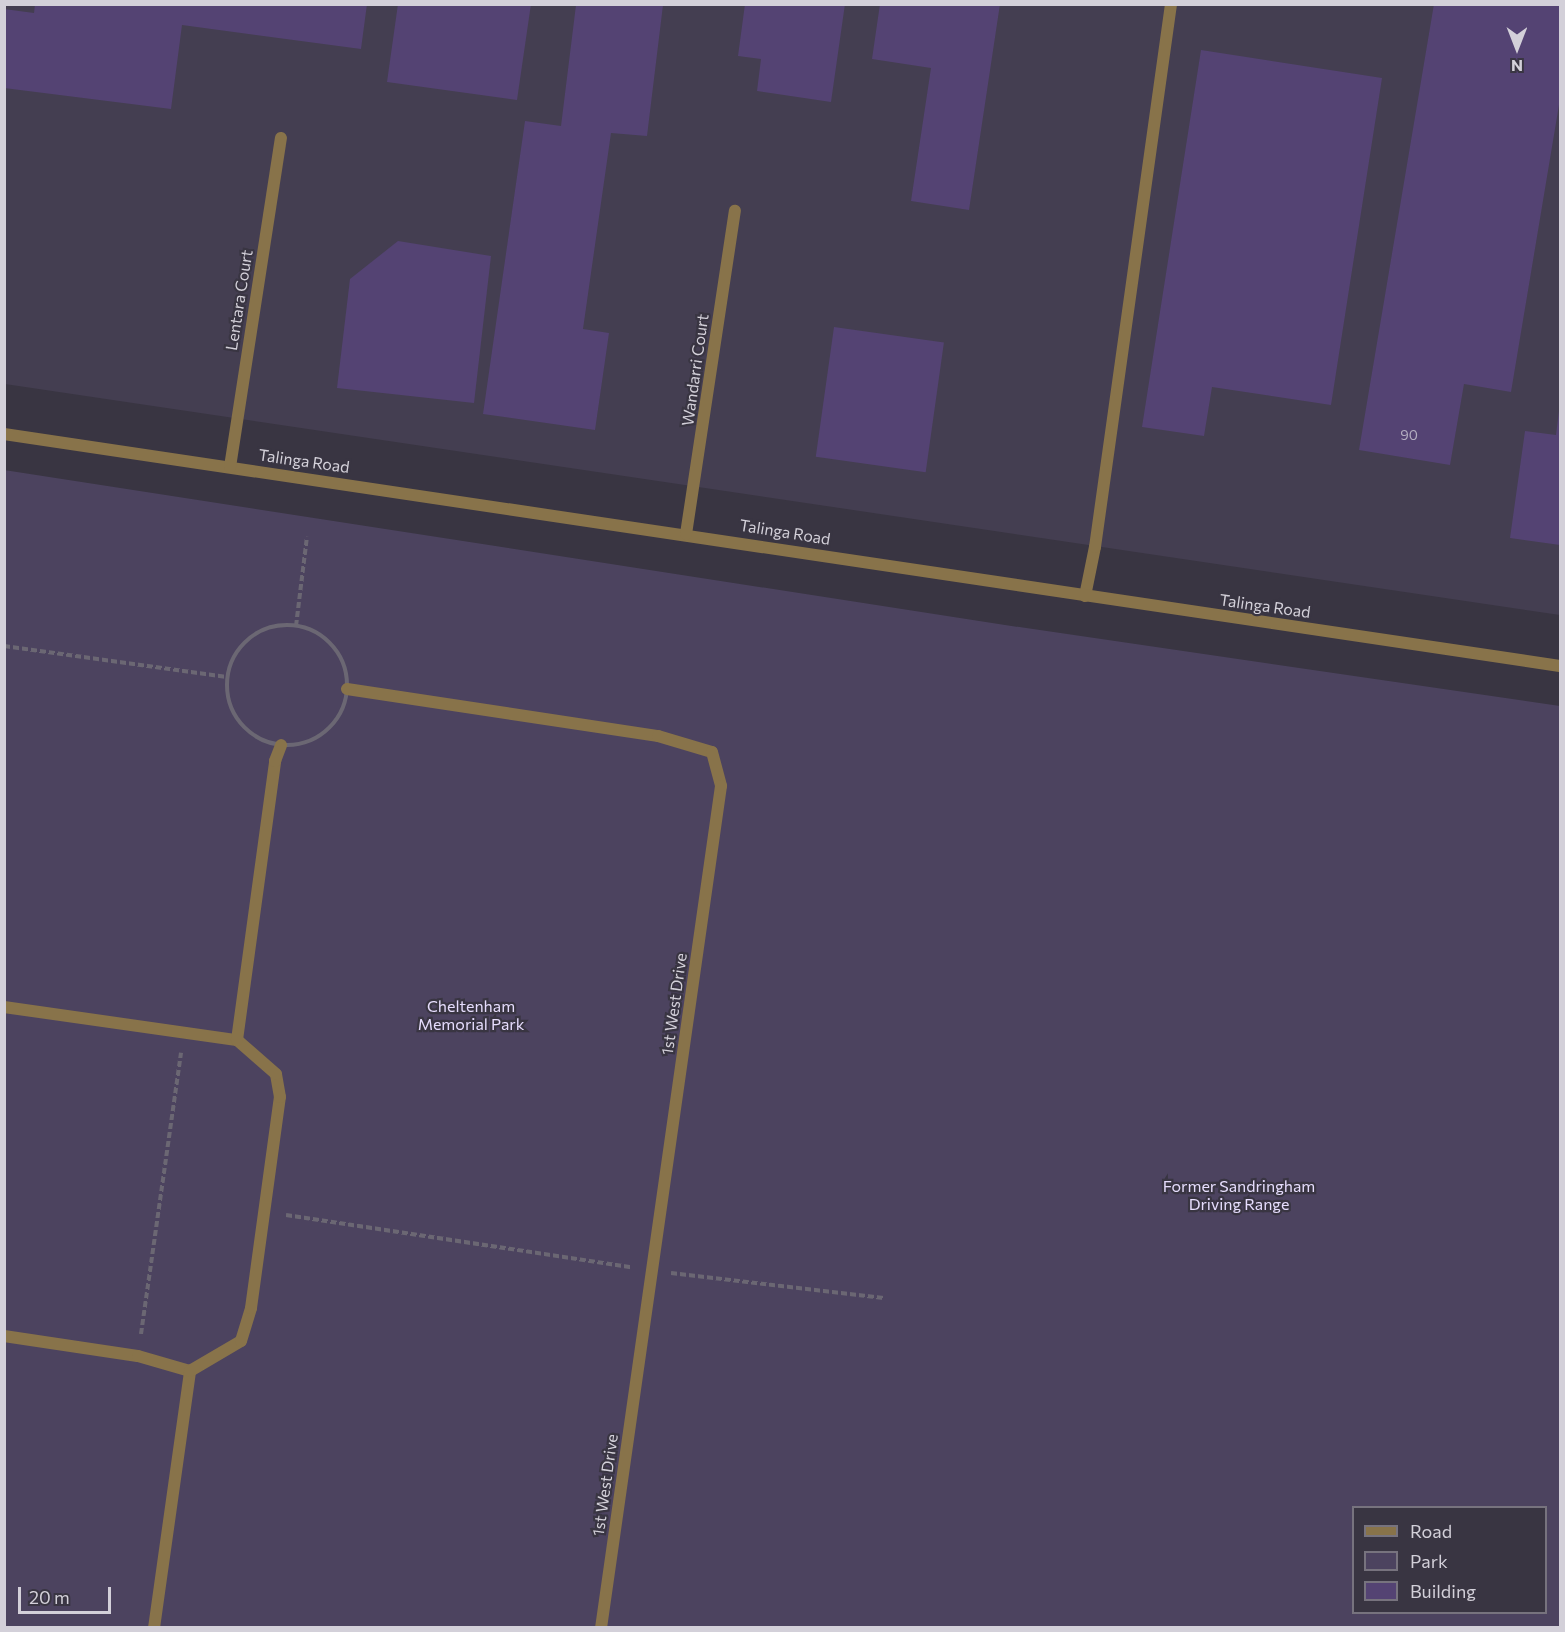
<!DOCTYPE html>
<html>
<head>
<meta charset="utf-8">
<style>
	body { margin:0 }
	#map { position:relative; width:1565px; height:1632px; overflow:hidden; background:#393542; font-family:Commissioner,sans-serif }
	div>[style] { position:absolute }
	.built>* { inset:0; background:#443e51 }
	.green>* { inset:0; background:#4c435f }
	.building>* { inset:0; background:#544373; transform-origin:0 0 }
	.path>* { height:4px; margin-top:-2px; transform-origin:0; background:repeating-linear-gradient(90deg,#6b6773 0 6px,transparent 0 9px) }
	.path>.ring { margin:-2px; padding:0; box-sizing:content-box; background:none; border:4px solid #6b6773; border-radius:50% }
	.lane>* { height:12px; margin:-6px; padding:0 6px; transform-origin:6px; border-radius:6px; background:#88734a }
	.street>* { height:12px; margin:-6px; padding:0 6px; transform-origin:6px; border-radius:6px; background:#88734a }
	span { translate:-50% -50%; white-space:nowrap; text-align:center; line-height:1.15; -webkit-text-stroke:4.5px #393542; paint-order:stroke }
	.number-label { font-size:14px; color:#b3adc0 }
	.number-label span { -webkit-text-stroke-width:0 }
	.street-label { font-size:16px; color:#d3d0d9 }
	.park-label { font-size:16px; color:#e6ddfd }
	.frame { position:absolute; inset:0; border:6px solid #d3d0d9; pointer-events:none }
	.legend { position:absolute; left:1352px; top:1506px; width:195px; height:108px; box-sizing:border-box; background:#393542; border:2px solid #77737e; margin:0; padding:8px 10px; list-style:none; font-size:18px; color:#d3d0d9 }
	.legend li { display:flex; align-items:center; gap:12px; height:30px }
	.legend b { width:30px; border:2px solid #77737e }
	.north { position:absolute; left:1487px; top:18px; width:60px; height:60px; -webkit-text-stroke:4px #393542; paint-order:stroke; rotate:180deg; font-size:16px; font-weight:700; line-height:24px; text-align:center; color:#d3d0d9 }
	.north::after { content:''; display:block; margin:auto; width:21px; height:27px; background:#d3d0d9; clip-path:polygon(50% 0,100% 100%,50% 72%,0 100%) }
	.scale { position:absolute; left:18px; top:1587px; width:93px; height:27px; box-sizing:border-box; border:3px solid #d3d0d9; border-top:0; padding-left:8px; font-size:18px; line-height:21px; white-space:nowrap; color:#d3d0d9; -webkit-text-stroke:4px #393542; paint-order:stroke }
</style>
</head>
<body>
<div id="map">
	<div class="built">
		<div style="clip-path:polygon(5px 5px,1560px 5px,1560px 615px,5px 384px)"></div>
	</div>
	<div class="green">
		<div style="clip-path:polygon(evenodd,4px 470px,1005px 625px,1560px 706px,1560px 1627px,5px 1627px,4px 470px,1354px 1508px,1546px 1508px,1546px 1612px,1354px 1612px,1354px 1508px)"></div>
	</div>
	<div class="building">
		<div style="clip-path:polygon(35px 4px,367px 4px,361px 49px,182px 25px,171px 109px,4px 88px,4px 9px,34px 13px)"></div>
		<div style="clip-path:polygon(398px 4px,531px 4px,517px 100px,387px 82px)"></div>
		<div style="clip-path:polygon(745px 4px,845px 4px,831px 102px,757px 91px,761px 59px,738px 56px)"></div>
		<div style="clip-path:polygon(880px 4px,1000px 4px,969px 210px,911px 201px,931px 68px,872px 59px)"></div>
		<div style="clip-path:polygon(1434px 4px,1560px 4px,1560px 99px,1511px 392px,1464px 384px,1450px 465px,1359px 450px)"></div>
		<div style="clip-path:polygon(576px 5px,663px 5px,647px 136px,611px 133px,583px 329px,609px 333px,595px 430px,483px 414px,525px 121px,561px 126px)"></div>
		<div style="clip-path:polygon(1201px 50px,1382px 78px,1331px 405px,1212px 387px,1204px 436px,1142px 427px)"></div>
		<div style="clip-path:polygon(398px 241px,491px 256px,474px 403px,337px 388px,350px 279px)"></div>
		<div style="left:834px;top:327px;width:111px;height:131px;rotate:8deg"></div>
		<div style="clip-path:polygon(1559px 411px,1560px 545px,1510px 538px,1525px 431px,1556px 435px)"></div>
	</div>
	<div class="path">
		<div class="ring" style="left:227px;top:625px;width:116px;height:116px"></div>
		<div style="left:296px;top:626px;width:90px;rotate:-83deg"></div>
		<div style="left:4px;top:646px;width:225px;rotate:7.9deg"></div>
		<div style="left:286px;top:1215px;width:349px;rotate:8.6deg"></div>
		<div style="left:671px;top:1273px;width:214px;rotate:6.7deg"></div>
		<div style="left:141px;top:1334px;width:284px;rotate:-81.9deg"></div>
	</div>
	<div class="lane">
		<div style="left:1085px;top:596px;width:50px;rotate:-78.5deg"></div>
		<div style="left:1095px;top:547px;width:548px;rotate:-82.03deg"></div>
		<div style="left:347px;top:689px;width:315px;rotate:8.6deg"></div>
		<div style="left:658px;top:736px;width:56px;rotate:16.5deg"></div>
		<div style="left:712px;top:752px;width:35px;rotate:75deg"></div>
		<div style="left:721px;top:786px;width:851px;rotate:98.11deg"></div>
		<div style="left:4px;top:1007px;width:235px;rotate:8.1deg"></div>
		<div style="left:4px;top:1336px;width:135px;rotate:8.5deg"></div>
		<div style="left:138px;top:1356px;width:54px;rotate:16.1deg"></div>
		<div style="left:154px;top:1628px;width:260px;rotate:-82deg"></div>
		<div style="left:190px;top:1371px;width:59px;rotate:-30.5deg"></div>
		<div style="left:241px;top:1341px;width:34px;rotate:-73deg"></div>
		<div style="left:251px;top:1308px;width:213px;rotate:-82.2deg"></div>
		<div style="left:280px;top:1097px;width:23px;rotate:-100deg"></div>
		<div style="left:276px;top:1074px;width:52px;rotate:-138.9deg"></div>
		<div style="left:237px;top:1040px;width:282px;rotate:-82.2deg"></div>
		<div style="left:275px;top:761px;width:17px;rotate:-69deg"></div>
	</div>
	<div class="street">
		<div style="left:4px;top:434px;width:1573px;rotate:8.48deg"></div>
		<div style="left:230px;top:467px;width:333px;rotate:-81.2deg"></div>
		<div style="left:686px;top:534px;width:327px;rotate:-81.4deg"></div>
	</div>
	<div class="number-label">
		<span style="left:1409px;top:435px">90</span>
	</div>
	<div class="street-label">
		<span style="left:239px;top:300px;rotate:-81deg">Lentara Court</span>
		<span style="left:695px;top:370px;rotate:-82deg">Wandarri Court</span>
		<span style="left:304px;top:461px;rotate:8deg">Talinga Road</span>
		<span style="left:785px;top:532px;rotate:9deg">Talinga Road</span>
		<span style="left:1265px;top:606px;rotate:8deg">Talinga Road</span>
		<span style="left:674px;top:1004px;rotate:-82deg">1st West Drive</span>
		<span style="left:605px;top:1485px;rotate:-82deg">1st West Drive</span>
	</div>
	<div class="park-label">
		<span style="left:471px;top:1015px">Cheltenham<br>Memorial Park</span>
		<span style="left:1239px;top:1195px">Former Sandringham<br>Driving Range</span>
	</div>
	<div class="frame"></div>
	<ul class="legend">
	<li><b style="height:8px;background:#88734a"></b>Road</li>
	<li><b style="height:16px;background:#4c435f"></b>Park</li>
	<li><b style="height:16px;background:#544373"></b>Building</li>
	</ul>
	<div class="north">N</div>
	<div class="scale">20 m</div>
</div>
</body>
</html>
